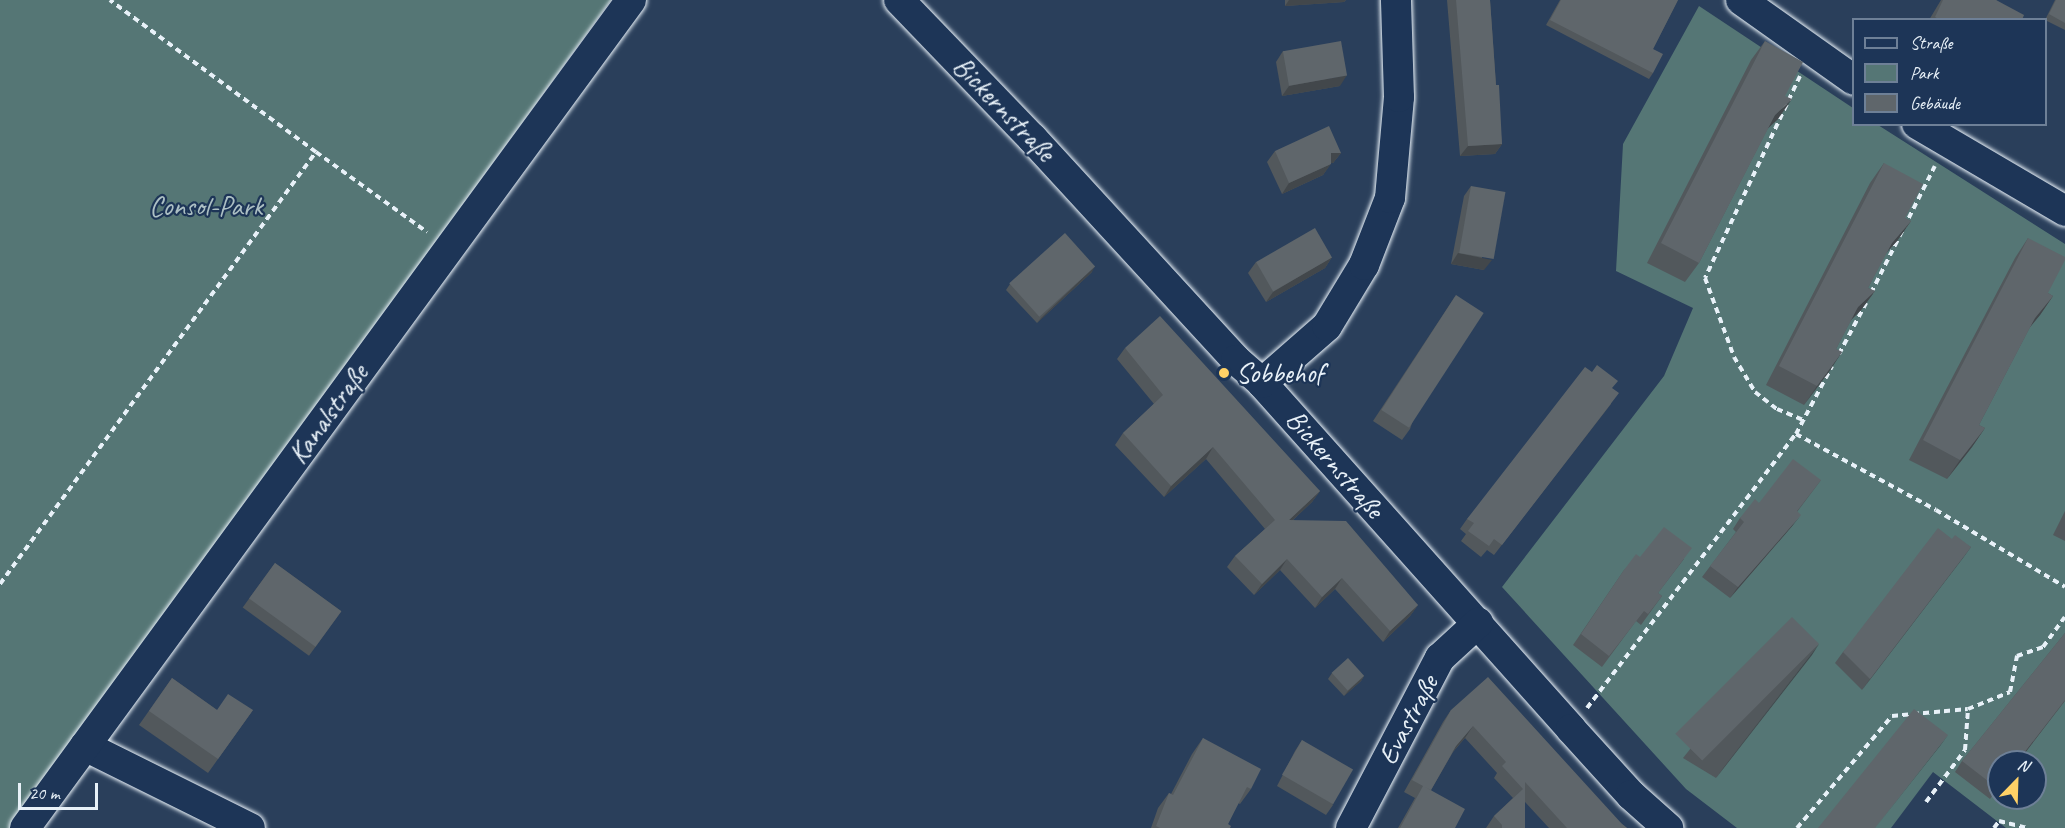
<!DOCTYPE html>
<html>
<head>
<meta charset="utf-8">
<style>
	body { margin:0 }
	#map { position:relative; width:2065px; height:828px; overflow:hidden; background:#2a3f5b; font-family:Caveat,sans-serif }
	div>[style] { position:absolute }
	.green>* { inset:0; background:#557675 }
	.path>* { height:4px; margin-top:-2px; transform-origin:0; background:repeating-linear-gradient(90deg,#e8f1f8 0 6px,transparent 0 10.5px) }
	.roads { filter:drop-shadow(0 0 2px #e8f1f8) drop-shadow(0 0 2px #e8f1f8) }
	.minor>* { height:30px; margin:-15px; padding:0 15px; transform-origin:15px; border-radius:15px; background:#1d3557 }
	.wall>* { inset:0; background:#52585c; transform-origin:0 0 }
	.shaded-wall>* { inset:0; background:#42474b }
	.building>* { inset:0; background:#5f666b; transform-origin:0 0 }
	.dots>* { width:16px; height:16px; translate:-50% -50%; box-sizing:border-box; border:3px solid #1d3557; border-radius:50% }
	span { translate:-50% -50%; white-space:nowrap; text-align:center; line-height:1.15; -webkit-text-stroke:4.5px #1d3557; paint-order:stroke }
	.street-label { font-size:28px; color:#e8f1f8 }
	.park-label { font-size:28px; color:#adc0c4 }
	.poi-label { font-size:28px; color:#e8f1f8 }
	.left { translate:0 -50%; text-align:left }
	.legend { position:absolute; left:1852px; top:18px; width:195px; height:108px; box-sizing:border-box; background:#1d3557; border:2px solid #6e8097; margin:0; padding:8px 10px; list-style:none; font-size:18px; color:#e8f1f8 }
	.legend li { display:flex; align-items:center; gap:12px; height:30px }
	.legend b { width:30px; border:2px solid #6e8097 }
	.north { position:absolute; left:1987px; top:750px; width:60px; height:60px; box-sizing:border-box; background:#1d3557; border:2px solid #6e8097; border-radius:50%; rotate:23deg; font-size:16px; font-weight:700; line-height:24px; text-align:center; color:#e8f1f8 }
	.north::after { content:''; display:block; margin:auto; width:21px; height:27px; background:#ffd166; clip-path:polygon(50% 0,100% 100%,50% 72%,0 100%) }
	.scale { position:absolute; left:18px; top:783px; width:80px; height:27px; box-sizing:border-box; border:3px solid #e8f1f8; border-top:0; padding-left:8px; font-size:18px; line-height:21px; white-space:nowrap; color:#e8f1f8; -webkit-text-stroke:4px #1d3557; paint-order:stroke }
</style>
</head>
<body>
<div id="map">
	<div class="green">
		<div style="clip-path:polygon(0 0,611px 0,11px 828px,0 828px)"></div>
		<div style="clip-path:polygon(evenodd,1699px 6px,1853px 108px,1854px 124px,1878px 125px,2065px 244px,2065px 828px,2006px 828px,1933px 772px,1891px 828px,1737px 828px,1686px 789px,1502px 587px,1664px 376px,1693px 308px,1616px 271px,1623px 144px,1699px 6px,1999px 762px,2035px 762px,2035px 798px,1999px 798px,1999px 762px)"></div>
	</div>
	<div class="path">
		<div style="left:1800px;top:76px;width:223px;rotate:115.2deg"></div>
		<div style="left:1705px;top:278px;width:84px;rotate:69.8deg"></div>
		<div style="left:1734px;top:357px;width:41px;rotate:59deg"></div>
		<div style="left:1755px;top:392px;width:28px;rotate:38deg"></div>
		<div style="left:1777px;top:409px;width:28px;rotate:23deg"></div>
		<div style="left:316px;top:152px;width:137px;rotate:35.8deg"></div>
		<div style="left:1871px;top:293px;width:142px;rotate:-63.3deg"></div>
		<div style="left:1839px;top:354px;width:58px;rotate:-62.1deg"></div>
		<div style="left:1796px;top:434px;width:159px;rotate:28.5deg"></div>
		<div style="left:1936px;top:510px;width:150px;rotate:30.8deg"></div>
		<div style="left:0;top:584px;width:535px;rotate:-53.82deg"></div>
		<div style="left:316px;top:152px;width:256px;rotate:-143.6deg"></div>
		<div style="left:1587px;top:708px;width:345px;rotate:-52.7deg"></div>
		<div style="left:1796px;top:434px;width:77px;rotate:-62.1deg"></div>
		<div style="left:1926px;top:802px;width:65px;rotate:-53.1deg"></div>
		<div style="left:1965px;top:750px;width:41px;rotate:-85.8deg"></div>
		<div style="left:1797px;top:828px;width:147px;rotate:-49.7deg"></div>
		<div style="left:1892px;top:716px;width:76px;rotate:-5.3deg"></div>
		<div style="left:1968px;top:709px;width:45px;rotate:-22deg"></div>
		<div style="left:2010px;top:692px;width:37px;rotate:-79deg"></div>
		<div style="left:2017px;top:656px;width:28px;rotate:-19deg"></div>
		<div style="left:2043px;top:647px;width:37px;rotate:-54deg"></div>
		<div style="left:1994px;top:828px;width:9px;rotate:-54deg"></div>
		<div style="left:1999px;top:821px;width:30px;rotate:14deg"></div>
	</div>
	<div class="roads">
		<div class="minor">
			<div style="left:899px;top:0;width:192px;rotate:46.1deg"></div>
			<div style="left:1032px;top:138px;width:301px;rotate:47.4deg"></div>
			<div style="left:1236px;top:360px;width:35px;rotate:41deg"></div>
			<div style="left:1262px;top:383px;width:464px;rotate:48.2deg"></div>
			<div style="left:1571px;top:729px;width:89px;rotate:47.7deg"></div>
			<div style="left:1631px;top:795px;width:50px;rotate:41.7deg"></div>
			<div style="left:1741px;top:0;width:138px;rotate:35.3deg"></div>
			<div style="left:1917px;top:124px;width:172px;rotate:30.4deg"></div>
			<div style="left:1262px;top:383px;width:86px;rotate:-41.2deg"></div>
			<div style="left:1327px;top:326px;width:71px;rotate:-58.8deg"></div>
			<div style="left:1364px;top:265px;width:72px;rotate:-68.8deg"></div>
			<div style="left:1390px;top:198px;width:101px;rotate:-84.9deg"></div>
			<div style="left:1399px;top:97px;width:97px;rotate:-91.8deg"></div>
			<div style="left:85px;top:746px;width:184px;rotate:26.4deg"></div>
			<div style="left:25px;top:828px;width:1026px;rotate:-53.8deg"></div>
			<div style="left:1351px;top:828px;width:192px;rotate:-62.4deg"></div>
			<div style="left:1440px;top:658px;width:52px;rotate:-42.6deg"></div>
		</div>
	</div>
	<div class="wall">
		<div style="clip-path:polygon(1285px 0,1346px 0,1344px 2px,1285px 6px)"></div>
		<div style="clip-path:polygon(1447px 0,1490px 0,1496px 85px,1502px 144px,1495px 154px,1460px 156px)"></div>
		<div style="clip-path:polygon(1560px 0,1678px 0,1653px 49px,1653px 73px,1649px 79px,1546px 25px)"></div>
		<div style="clip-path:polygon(1941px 0,1996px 0,2022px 20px,1929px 20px)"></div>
		<div style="clip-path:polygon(2055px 0,2065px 0,2065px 30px,2045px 20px)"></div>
		<div style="clip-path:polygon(1765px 41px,1785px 96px,1778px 119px,1768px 128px,1699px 263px,1685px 282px,1647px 263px,1751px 60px)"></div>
		<div style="clip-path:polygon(1283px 51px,1340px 86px,1282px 96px,1276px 62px)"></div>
		<div style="clip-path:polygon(1275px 151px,1341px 153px,1333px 163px,1331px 163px,1323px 175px,1282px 194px,1267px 162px)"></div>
		<div style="clip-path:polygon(1884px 163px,1905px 218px,1911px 221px,1897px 241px,1886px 253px,1868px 288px,1875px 291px,1861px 310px,1851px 320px,1836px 349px,1842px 352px,1804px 405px,1766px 385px,1870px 183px)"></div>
		<div style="clip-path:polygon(1471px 186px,1484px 270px,1451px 264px,1464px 196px)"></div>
		<div style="clip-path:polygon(2028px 238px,2048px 293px,2053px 296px,2040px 315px,2030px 327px,1979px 425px,1985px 428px,1972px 447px,1947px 479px,1909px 460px,2015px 258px)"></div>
		<div style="clip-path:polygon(1332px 257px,1325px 268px,1266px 302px,1248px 273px,1256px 262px)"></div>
		<div style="clip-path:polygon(1092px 272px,1037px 323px,1006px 290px,1010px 284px)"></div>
		<div style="clip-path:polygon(1456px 295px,1410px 429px,1402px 440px,1373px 421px)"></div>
		<div style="clip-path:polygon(1125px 348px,1320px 491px,1312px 502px,1293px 520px,1418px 605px,1410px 616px,1383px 642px,1335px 589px,1315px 608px,1280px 570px,1254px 595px,1227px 567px,1235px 556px,1265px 529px,1206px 459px,1164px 497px,1115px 445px,1123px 433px,1154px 404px,1117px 359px)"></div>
		<div style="clip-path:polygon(1612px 388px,1611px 404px,1494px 555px,1487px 550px,1481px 557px,1461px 541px,1466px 534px,1460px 529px,1467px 519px)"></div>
		<div style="clip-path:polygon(1821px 480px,1797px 512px,1793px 525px,1730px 598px,1702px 577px,1736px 532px,1733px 529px,1740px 518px,1759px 503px)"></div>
		<div style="clip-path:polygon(2065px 511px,2065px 541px,2053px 535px)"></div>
		<div style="clip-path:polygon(1952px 539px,1971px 547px,1862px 690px,1835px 663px,1843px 652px)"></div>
		<div style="clip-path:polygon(1640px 557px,1684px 559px,1658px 593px,1662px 596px,1654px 607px,1641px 625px,1636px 621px,1602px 667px,1573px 645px,1624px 570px)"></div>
		<div style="left:275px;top:563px;width:82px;height:55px;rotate:36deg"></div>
		<div style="clip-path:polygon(2065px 633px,2065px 701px,2018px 762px,1999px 762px,1999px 786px,1990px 799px,1955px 772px,1962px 761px)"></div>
		<div style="clip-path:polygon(1819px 644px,1716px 778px,1683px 758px,1691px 748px)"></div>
		<div style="clip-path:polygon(1332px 673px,1364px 676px,1361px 681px,1344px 696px,1328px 679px)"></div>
		<div style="clip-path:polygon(172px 678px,217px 710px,253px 710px,208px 773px,139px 725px)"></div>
		<div style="clip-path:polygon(1451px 710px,1622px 824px,1627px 828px,1549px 828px,1525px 802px,1525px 828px,1486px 828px,1494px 816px,1513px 798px,1494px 778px,1497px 773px,1465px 738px,1453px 752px,1431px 790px,1455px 828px,1398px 828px,1415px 798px,1404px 792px,1443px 722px)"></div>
		<div style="clip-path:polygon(1203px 738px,1251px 789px,1240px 804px,1238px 803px,1228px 824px,1230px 828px,1151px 828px,1158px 808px,1169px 793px,1171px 794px,1192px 754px)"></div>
		<div style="clip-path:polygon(1302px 740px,1333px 805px,1326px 815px,1277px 786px,1295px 751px)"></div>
	</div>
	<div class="shaded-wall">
		<div style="clip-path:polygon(1289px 0,1346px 0,1344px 2px,1285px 6px)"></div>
		<div style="clip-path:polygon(1347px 75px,1340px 86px,1282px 96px,1289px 86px)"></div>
		<div style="clip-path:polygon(1792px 99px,1778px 119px,1761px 135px,1775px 115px)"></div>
		<div style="clip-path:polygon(1502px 144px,1495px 154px,1460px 156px,1468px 146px)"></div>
		<div style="clip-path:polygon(1331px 153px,1341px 153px,1333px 163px,1324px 164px)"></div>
		<div style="clip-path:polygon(1331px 164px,1323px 175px,1282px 194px,1289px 183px)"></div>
		<div style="clip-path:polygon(1911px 221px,1897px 241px,1878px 262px,1892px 243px)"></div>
		<div style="clip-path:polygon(1458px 253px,1492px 260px,1484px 270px,1451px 264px)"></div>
		<div style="clip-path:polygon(1332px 257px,1325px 268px,1266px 302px,1273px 292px)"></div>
		<div style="clip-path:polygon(1095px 266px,1092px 272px,1037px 323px,1041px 318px)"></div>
		<div style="clip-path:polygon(1875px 291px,1861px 310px,1844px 327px,1858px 307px)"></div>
		<div style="clip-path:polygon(2053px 296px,2040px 315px,2021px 338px,2035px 318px)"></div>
		<div style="clip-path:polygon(1842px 352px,1829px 372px,1804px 405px,1817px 386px)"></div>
		<div style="clip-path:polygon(1985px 428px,1972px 447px,1947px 479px,1960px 460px)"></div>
		<div style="clip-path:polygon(1213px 447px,1206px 459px,1164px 497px,1171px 486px)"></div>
		<div style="clip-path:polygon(1320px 491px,1312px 502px,1281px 531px,1289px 520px)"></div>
		<div style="clip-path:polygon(1801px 515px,1793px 525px,1730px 598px,1738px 587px)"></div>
		<div style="clip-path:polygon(1971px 547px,1963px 558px,1862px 690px,1870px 679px)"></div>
		<div style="clip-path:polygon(1287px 559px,1280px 570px,1254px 595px,1262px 584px)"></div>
		<div style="clip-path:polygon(1342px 578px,1335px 589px,1315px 608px,1322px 597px)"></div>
		<div style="clip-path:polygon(1418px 605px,1410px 616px,1383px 642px,1390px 631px)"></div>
		<div style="clip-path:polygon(1819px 644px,1812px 655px,1716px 778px,1724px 767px)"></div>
		<div style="clip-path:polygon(1364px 676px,1361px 681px,1344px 696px,1348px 691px)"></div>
		<div style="clip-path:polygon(2065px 700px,2018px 762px,2017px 762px)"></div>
		<div style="clip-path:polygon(1473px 726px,1465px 738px,1448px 757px,1456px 746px)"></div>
		<div style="clip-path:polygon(1948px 735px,1940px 746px,1875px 828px)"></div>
	</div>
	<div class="building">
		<div style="clip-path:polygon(1456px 0,1490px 0,1496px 85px,1499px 85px,1502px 144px,1468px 146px)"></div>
		<div style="clip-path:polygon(1561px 0,1678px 0,1653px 49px,1663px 54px,1653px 73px,1550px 20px)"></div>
		<div style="clip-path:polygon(1943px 0,1996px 0,2024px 15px,2022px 20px,1940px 20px,1935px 17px)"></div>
		<div style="clip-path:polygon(2056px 0,2065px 0,2065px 23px,2049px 14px)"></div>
		<div style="left:1341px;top:41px;width:35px;height:59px;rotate:80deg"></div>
		<div style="clip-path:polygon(1765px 41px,1803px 62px,1785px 96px,1792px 99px,1775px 115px,1699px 263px,1661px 243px)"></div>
		<div style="clip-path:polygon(1329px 126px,1341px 153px,1331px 153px,1331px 164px,1289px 183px,1275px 151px)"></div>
		<div style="clip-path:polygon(1884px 163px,1923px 184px,1905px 218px,1911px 221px,1892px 243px,1868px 288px,1875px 291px,1858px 307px,1836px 349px,1842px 352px,1817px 386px,1779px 366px)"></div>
		<div style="left:1471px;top:186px;width:35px;height:68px;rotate:10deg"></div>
		<div style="left:1315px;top:228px;width:34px;height:68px;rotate:60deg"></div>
		<div style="left:1065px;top:233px;width:45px;height:75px;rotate:48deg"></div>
		<div style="clip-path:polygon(2028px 238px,2065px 257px,2065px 260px,2048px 293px,2053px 296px,2035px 318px,1979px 425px,1985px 428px,1960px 460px,1923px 440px)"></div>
		<div style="left:1456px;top:295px;width:33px;height:137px;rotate:33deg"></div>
		<div style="clip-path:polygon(1160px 316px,1320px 491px,1289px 520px,1346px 521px,1418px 605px,1390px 631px,1342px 578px,1322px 597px,1287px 559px,1262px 584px,1235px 556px,1275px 520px,1213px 447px,1171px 486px,1123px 433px,1163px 395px,1125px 348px)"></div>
		<div style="clip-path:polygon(1597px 365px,1618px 381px,1612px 388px,1619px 393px,1502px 545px,1494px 539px,1489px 546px,1468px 531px,1474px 523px,1467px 519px,1585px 367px,1592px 372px)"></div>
		<div style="clip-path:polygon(1793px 459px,1821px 480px,1797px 511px,1801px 515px,1738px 587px,1710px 566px,1744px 522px,1740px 518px,1755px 499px,1759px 503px)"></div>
		<div style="clip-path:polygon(1664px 527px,1692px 548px,1658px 593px,1662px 596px,1648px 614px,1644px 611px,1609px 656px,1581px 634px,1624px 570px,1636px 554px,1640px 557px)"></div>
		<div style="clip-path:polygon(1938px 528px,1952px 539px,1955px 535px,1971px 547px,1870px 679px,1843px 652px)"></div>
		<div style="left:275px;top:563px;width:82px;height:44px;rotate:36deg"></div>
		<div style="left:1792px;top:617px;width:38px;height:165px;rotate:45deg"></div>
		<div style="clip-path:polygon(2065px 633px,2065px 700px,2017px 762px,1999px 762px,1999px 785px,1997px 788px,1962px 761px)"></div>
		<div style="left:1348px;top:658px;width:24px;height:22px;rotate:48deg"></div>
		<div style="clip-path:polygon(1488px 677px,1622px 824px,1627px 828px,1567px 828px,1525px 782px,1525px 828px,1502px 828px,1502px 825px,1494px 816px,1523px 789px,1502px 766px,1506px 762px,1473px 726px,1456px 746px,1431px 790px,1425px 787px,1465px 809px,1455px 828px,1400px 828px,1423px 786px,1412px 780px,1451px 710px)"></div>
		<div style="clip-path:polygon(172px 678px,217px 710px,228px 694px,253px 710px,218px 759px,149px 711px)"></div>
		<div style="clip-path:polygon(1914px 709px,1948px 735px,1875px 828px,1818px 828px)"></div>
		<div style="clip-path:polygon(1203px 738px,1261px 769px,1251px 789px,1247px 787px,1228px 824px,1231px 826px,1230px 828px,1160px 828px,1156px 826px,1169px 793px,1173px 795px)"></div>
		<div style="left:1302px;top:740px;width:59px;height:40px;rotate:30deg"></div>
	</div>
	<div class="dots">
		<div style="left:1224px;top:373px;background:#ffd166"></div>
	</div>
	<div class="street-label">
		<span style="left:1004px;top:109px;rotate:46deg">Bickernstraße</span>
		<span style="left:328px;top:414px;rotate:-54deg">Kanalstraße</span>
		<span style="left:1335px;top:464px;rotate:49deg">Bickernstraße</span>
		<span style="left:1408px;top:720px;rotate:-62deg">Evastraße</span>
	</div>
	<div class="park-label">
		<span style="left:206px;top:206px">Consol-Park</span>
	</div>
	<div class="poi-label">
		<span class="left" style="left:1236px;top:373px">Sobbehof</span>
	</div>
	<ul class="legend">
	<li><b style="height:8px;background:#1d3557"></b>Straße</li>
	<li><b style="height:16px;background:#557675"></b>Park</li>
	<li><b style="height:16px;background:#5f666b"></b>Gebäude</li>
	</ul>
	<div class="north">N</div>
	<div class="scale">20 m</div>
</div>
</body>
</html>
